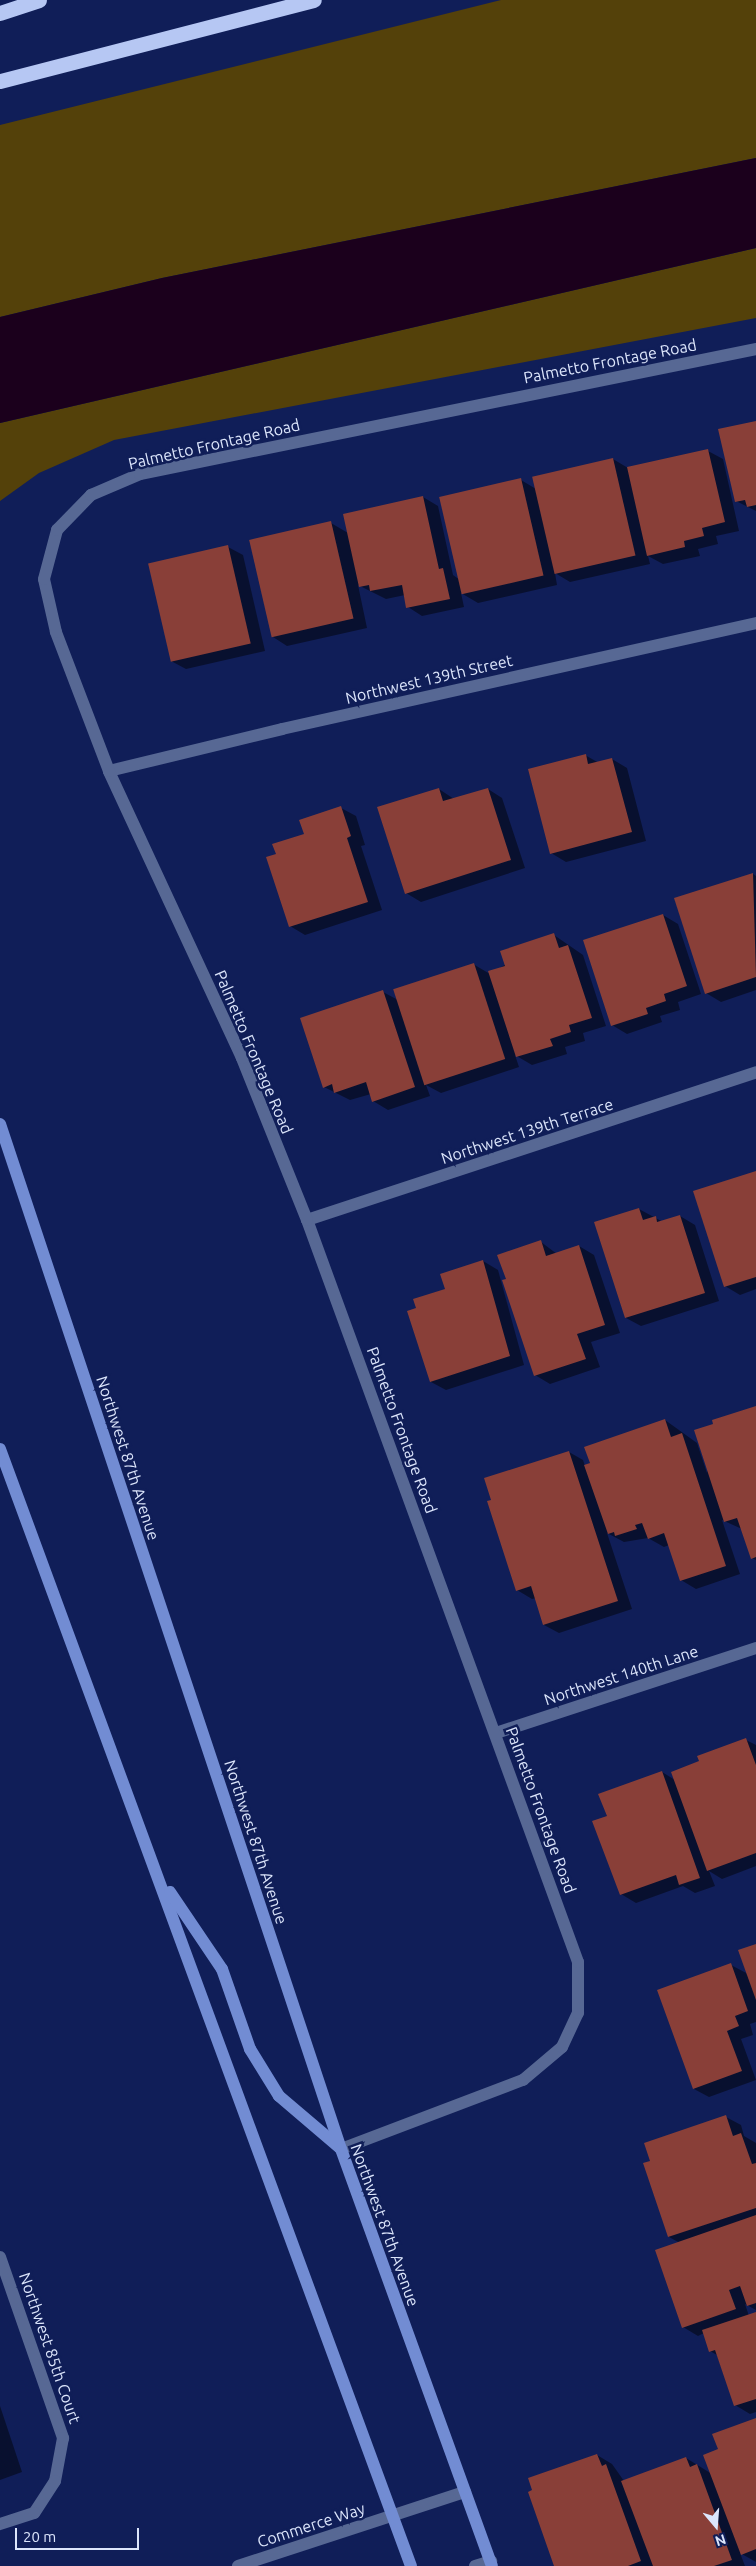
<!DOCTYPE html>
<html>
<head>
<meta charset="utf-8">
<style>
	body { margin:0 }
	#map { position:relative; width:756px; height:2566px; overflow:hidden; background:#101e58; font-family:Ubuntu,sans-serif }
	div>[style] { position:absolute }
	.green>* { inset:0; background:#54410a }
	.water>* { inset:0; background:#1b001c }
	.shadow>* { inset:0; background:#0007 }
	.building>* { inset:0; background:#893f38; transform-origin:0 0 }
	.minor>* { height:12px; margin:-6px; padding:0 6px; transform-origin:6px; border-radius:6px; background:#576894 }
	.tertiary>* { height:12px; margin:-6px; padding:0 6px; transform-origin:6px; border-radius:6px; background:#576894 }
	.secondary>* { height:12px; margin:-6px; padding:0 6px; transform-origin:6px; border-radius:6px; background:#728cd3 }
	.motorway>* { height:15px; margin:-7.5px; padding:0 7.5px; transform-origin:7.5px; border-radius:7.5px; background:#b6c7f3 }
	span { translate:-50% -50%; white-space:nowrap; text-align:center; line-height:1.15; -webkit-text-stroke:5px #101e58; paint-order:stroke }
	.street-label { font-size:16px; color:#dce5fb }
	.north { position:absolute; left:691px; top:2501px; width:50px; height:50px; -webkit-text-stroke:4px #101e58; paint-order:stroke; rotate:162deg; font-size:14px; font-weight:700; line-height:20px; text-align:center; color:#dce5fb }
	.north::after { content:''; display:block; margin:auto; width:18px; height:22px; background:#dce5fb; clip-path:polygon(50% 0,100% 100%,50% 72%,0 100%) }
	.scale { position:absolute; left:15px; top:2528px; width:124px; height:22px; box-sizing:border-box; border:2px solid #dce5fb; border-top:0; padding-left:6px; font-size:15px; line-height:18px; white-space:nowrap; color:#dce5fb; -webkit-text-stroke:4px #101e58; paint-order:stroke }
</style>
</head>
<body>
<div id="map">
	<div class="green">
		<div style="clip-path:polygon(501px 0,756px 0,756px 158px,162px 278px,0 317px,0 125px)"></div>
		<div style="clip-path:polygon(756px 248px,756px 318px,114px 440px,39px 473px,0 501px,0 423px)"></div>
	</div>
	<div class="water">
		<div style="clip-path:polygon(756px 158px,756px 248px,0 423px,0 317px,162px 278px)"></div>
	</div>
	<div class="shadow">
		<div style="clip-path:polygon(756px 422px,756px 511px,736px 501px)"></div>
		<div style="clip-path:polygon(708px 451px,723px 459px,739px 531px,716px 536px,718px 544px,698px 549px,700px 556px,663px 564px,648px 556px,650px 564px,570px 582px,555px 573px,557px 585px,478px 603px,461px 593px,464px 607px,422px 616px,408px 607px,405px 595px,386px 599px,358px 585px,367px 628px,287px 646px,273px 637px,331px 523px,348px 533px,423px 497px,438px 506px,453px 575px,460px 580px,521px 480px,536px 489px,613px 459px,628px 468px)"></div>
		<div style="clip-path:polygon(228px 547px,243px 555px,265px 651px,186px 669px,171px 661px)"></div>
		<div style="clip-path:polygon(585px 755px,599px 763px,612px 759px,627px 768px,646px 841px,566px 862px,551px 853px)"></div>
		<div style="clip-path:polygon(439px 789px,454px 799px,488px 789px,502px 798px,525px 868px,421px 902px,406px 893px)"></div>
		<div style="clip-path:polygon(341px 808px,356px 816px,365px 845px,361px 846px,382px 910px,305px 935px,290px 926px,277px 854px)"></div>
		<div style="clip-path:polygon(753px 874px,756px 876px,756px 990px,721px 1002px,706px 993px,676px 899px)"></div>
		<div style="clip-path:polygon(663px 915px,678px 924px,701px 994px,678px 1002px,680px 1010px,660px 1016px,662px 1022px,627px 1034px,612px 1025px)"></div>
		<div style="clip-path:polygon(554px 935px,583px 955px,606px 1026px,583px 1033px,585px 1041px,565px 1047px,567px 1054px,532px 1065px,515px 1055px,519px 1067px,441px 1093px,426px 1085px,430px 1096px,388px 1110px,373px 1101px,371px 1094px,350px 1100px,324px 1087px,383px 992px,398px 1000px,473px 964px,490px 974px)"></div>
		<div style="clip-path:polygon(756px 1172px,756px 1289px,740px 1295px,725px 1286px)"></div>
		<div style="clip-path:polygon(639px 1209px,663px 1222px,680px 1216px,695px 1225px,719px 1301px,641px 1326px,626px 1318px)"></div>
		<div style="clip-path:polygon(541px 1242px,557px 1254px,579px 1246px,594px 1255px,620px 1333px,591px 1342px,600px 1367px,550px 1384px,535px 1375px,507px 1279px)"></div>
		<div style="clip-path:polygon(483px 1261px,498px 1270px,524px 1365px,446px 1390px,431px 1382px,418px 1309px)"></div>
		<div style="clip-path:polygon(756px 1407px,756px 1560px,752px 1558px,742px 1529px,722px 1520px,740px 1574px,696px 1589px,681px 1580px,669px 1545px,664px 1547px,648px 1538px,624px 1542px,607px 1533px,632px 1609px,559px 1633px,544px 1625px,536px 1598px,532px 1599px,517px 1590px,569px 1452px,583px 1460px,585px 1466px,665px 1420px,697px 1443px,707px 1473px,715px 1425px)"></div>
		<div style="clip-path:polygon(746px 1740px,756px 1745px,756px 1866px,722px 1879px,709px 1871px,715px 1886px,695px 1893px,683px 1886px,636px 1903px,621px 1894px,608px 1817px,662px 1772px,675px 1780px,701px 1762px)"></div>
		<div style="clip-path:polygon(756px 1945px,756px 2022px,750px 2024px,753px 2035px,741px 2039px,756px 2080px,709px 2097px,694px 2089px,731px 1965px,748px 1974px)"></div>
		<div style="clip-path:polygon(726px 2117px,741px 2125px,744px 2136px,756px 2143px,756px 2310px,745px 2304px,749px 2316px,756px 2314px,756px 2412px,750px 2414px,735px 2405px,717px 2355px,710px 2351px,704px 2333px,698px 2336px,683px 2327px,680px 2243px,669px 2237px,651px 2162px)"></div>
		<div style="clip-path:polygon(0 2406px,22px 2472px,0 2480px)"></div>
		<div style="clip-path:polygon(756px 2419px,756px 2562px,740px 2553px,745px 2566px,556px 2566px,597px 2455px,612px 2464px,624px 2481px,686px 2458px,712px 2474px,719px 2450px)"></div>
	</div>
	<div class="building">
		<div style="clip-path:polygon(756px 421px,756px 505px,747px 507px,745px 500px,735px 502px,718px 429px)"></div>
		<div style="clip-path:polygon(708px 449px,725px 522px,702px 528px,704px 536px,684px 541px,685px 547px,647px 556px,627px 467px)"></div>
		<div style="left:613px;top:458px;width:100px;height:83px;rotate:77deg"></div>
		<div style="left:521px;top:478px;width:100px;height:84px;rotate:77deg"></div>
		<div style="clip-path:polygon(423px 496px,439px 569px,443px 568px,450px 599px,406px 608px,402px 585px,370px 591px,369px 585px,359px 587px,343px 514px)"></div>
		<div style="left:331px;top:521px;width:100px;height:84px;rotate:77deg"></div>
		<div style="left:228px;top:545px;width:101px;height:82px;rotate:77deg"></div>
		<div style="clip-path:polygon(586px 754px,588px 764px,612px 758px,632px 832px,550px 854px,528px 769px)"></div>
		<div style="clip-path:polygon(439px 788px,443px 801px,488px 788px,511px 860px,405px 894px,377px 807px)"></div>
		<div style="clip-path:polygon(341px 806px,351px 836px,347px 838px,368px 902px,289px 927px,266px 857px,276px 854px,272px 844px,304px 834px,299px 820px)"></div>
		<div style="clip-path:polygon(753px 873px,756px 977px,705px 994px,674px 898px)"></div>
		<div style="clip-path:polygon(663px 914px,687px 986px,664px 994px,666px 1001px,646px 1008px,648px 1014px,611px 1026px,583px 940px)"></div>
		<div style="clip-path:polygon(554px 933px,559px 948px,568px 945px,592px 1018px,569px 1025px,571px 1032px,550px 1039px,553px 1046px,516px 1057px,488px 971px,505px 966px,500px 951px)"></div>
		<div style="left:474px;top:963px;width:101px;height:85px;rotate:72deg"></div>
		<div style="clip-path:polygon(383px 990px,415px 1087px,372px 1102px,366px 1082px,334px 1093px,332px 1084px,323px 1088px,300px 1018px)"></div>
		<div style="clip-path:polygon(756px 1171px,756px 1277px,724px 1287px,693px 1191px)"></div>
		<div style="clip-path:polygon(639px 1208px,643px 1220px,656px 1216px,657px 1222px,680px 1215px,705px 1293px,625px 1318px,594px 1222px)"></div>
		<div style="clip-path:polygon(541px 1240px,546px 1256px,579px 1245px,605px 1325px,577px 1334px,586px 1359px,534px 1376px,502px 1280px,506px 1279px,497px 1255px)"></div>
		<div style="clip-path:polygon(483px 1260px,510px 1356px,430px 1382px,407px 1311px,416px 1308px,413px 1299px,445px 1289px,440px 1274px)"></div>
		<div style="clip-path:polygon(756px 1406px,756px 1557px,751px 1559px,737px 1518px,724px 1522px,694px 1430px,713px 1424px,712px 1420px)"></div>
		<div style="clip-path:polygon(665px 1419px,671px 1437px,682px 1433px,726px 1566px,680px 1581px,664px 1533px,648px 1539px,642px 1523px,635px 1525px,637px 1529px,615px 1536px,614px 1532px,608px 1534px,584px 1465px,590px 1463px,584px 1447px)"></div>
		<div style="clip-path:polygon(569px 1451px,618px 1601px,543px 1625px,531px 1586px,516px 1591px,487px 1501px,491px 1500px,484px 1478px)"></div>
		<div style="clip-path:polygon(746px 1738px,756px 1765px,756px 1853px,707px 1871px,671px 1772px,699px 1761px,697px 1756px)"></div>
		<div style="clip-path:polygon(662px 1771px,700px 1878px,679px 1885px,676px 1875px,620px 1895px,592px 1821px,607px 1816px,598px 1794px)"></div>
		<div style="clip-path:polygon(756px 1944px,756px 2000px,738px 1950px)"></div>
		<div style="clip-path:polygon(731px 1963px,748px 2011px,735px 2016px,739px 2026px,727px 2031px,742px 2071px,693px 2089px,657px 1990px)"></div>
		<div style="clip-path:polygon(726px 2115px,733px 2136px,741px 2133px,752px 2164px,756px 2163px,756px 2208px,668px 2237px,643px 2163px,650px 2161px,644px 2143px)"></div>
		<div style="clip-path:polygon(756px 2215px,756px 2303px,747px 2306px,740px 2286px,729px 2290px,736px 2309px,682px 2328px,655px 2250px)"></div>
		<div style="clip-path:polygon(756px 2312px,756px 2399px,734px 2406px,715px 2350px,709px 2352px,702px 2330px)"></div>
		<div style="clip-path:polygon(756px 2418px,756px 2549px,741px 2555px,703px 2455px,718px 2449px,712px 2434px)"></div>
		<div style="clip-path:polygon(597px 2454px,602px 2466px,606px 2464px,641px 2561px,628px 2566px,554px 2566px,528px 2492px,532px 2490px,528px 2478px)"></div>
		<div style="clip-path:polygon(686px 2457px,690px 2467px,697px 2464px,732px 2560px,714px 2566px,653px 2566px,621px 2481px)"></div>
	</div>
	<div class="minor">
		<div style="left:109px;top:771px;width:178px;rotate:-13.6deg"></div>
		<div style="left:282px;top:729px;width:486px;rotate:-12.6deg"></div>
		<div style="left:307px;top:1220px;width:473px;rotate:-18.2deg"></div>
		<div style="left:496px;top:1733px;width:274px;rotate:-18.1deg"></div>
		<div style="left:0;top:2257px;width:192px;rotate:70.8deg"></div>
		<div style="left:63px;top:2438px;width:44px;rotate:100.5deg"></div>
		<div style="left:55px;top:2481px;width:38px;rotate:123deg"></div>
		<div style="left:34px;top:2513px;width:36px;rotate:162deg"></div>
	</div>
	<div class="tertiary">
		<div style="left:341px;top:2149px;width:195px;rotate:-20.8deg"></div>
		<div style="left:523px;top:2080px;width:51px;rotate:-40.2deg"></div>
		<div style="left:562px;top:2047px;width:38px;rotate:-65deg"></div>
		<div style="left:578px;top:2013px;width:51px;rotate:-90deg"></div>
		<div style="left:578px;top:1962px;width:790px;rotate:-110.06deg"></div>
		<div style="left:307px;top:1220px;width:175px;rotate:-111.9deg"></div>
		<div style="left:242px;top:1058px;width:316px;rotate:-114.9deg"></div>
		<div style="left:109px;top:771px;width:149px;rotate:-110.9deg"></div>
		<div style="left:56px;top:632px;width:54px;rotate:-102.8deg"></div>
		<div style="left:44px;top:579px;width:51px;rotate:-75.1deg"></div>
		<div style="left:57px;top:530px;width:49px;rotate:-45.8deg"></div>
		<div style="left:91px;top:495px;width:53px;rotate:-23.2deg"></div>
		<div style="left:140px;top:474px;width:629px;rotate:-11.47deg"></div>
		<div style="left:238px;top:2566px;width:239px;rotate:-18.1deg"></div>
		<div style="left:475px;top:2566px;width:17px;rotate:-17deg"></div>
	</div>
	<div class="secondary">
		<div style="left:0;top:1124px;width:1080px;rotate:71.6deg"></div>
		<div style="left:341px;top:2149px;width:443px;rotate:70.1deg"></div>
		<div style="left:0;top:1449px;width:1190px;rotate:69.8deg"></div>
		<div style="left:170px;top:1892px;width:93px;rotate:56deg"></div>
		<div style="left:222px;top:1969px;width:85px;rotate:70.7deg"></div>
		<div style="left:250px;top:2049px;width:55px;rotate:58.3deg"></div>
		<div style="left:279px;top:2096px;width:80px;rotate:40.4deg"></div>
	</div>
	<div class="motorway">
		<div style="left:0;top:13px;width:41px;rotate:-18.4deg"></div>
		<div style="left:0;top:81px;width:324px;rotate:-14.5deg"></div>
	</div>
	<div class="street-label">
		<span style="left:610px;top:361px;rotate:-11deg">Palmetto Frontage Road</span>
		<span style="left:214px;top:444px;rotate:-13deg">Palmetto Frontage Road</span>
		<span style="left:429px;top:679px;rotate:-13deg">Northwest 139th Street</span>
		<span style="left:254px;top:1052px;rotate:67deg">Palmetto Frontage Road</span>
		<span style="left:527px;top:1131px;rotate:-18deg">Northwest 139th Terrace</span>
		<span style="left:402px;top:1430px;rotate:70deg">Palmetto Frontage Road</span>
		<span style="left:128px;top:1458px;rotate:72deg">Northwest 87th Avenue</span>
		<span style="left:621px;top:1675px;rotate:-18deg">Northwest 140th Lane</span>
		<span style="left:541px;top:1810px;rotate:70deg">Palmetto Frontage Road</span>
		<span style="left:256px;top:1842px;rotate:72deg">Northwest 87th Avenue</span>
		<span style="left:385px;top:2225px;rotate:70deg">Northwest 87th Avenue</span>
		<span style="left:50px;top:2348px;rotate:71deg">Northwest 85th Court</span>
		<span style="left:311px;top:2525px;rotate:-18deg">Commerce Way</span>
	</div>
	<div class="north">N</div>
	<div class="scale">20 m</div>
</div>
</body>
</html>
